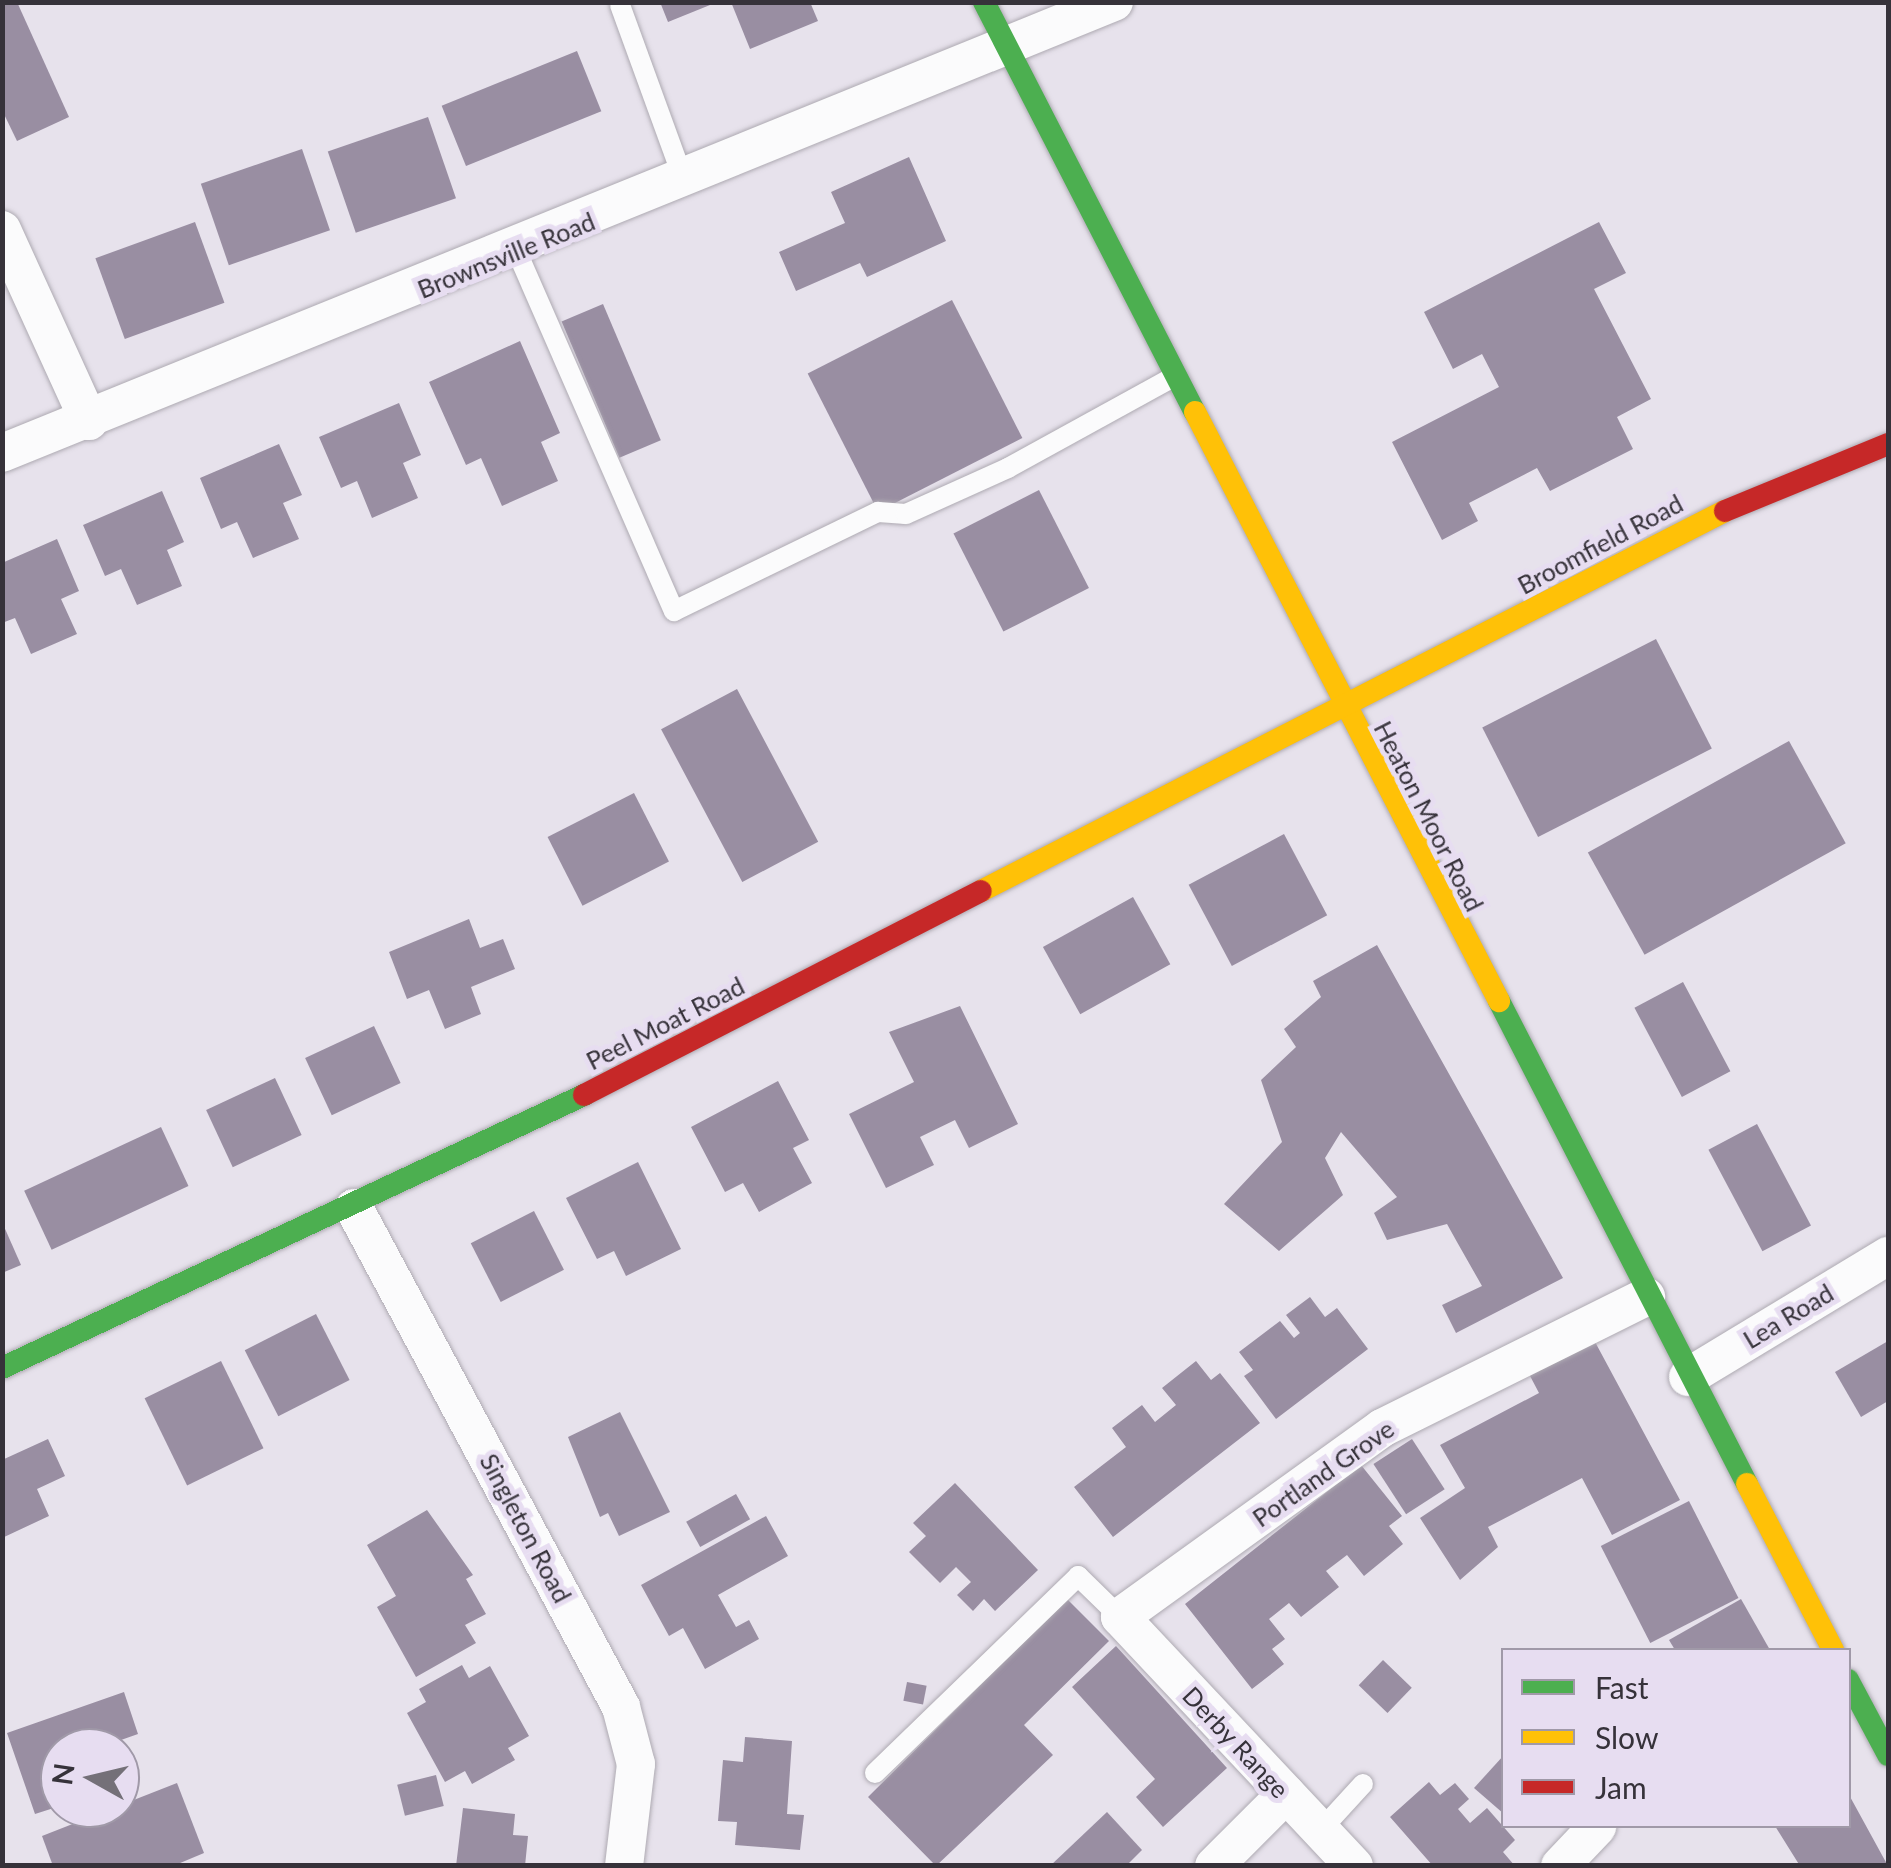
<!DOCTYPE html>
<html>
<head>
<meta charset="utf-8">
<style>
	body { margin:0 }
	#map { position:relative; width:1891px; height:1868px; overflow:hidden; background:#e7e2ec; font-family:Lato,sans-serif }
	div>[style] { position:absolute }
	.building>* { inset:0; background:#998ea2; transform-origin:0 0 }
	.roads { filter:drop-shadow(0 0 2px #aeaab2) drop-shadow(0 0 2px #aeaab2) }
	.lane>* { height:20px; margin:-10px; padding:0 10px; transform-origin:10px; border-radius:10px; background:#fbfbfc }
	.street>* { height:38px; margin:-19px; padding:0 19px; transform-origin:19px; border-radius:19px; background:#fbfbfc }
	.fast>* { height:22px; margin:-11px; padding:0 11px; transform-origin:11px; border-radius:11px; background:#4caf50 }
	.slow>* { height:22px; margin:-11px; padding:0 11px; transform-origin:11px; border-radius:11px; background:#ffc107 }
	.jam>* { height:22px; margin:-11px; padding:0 11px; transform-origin:11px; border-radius:11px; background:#c62828 }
	span { translate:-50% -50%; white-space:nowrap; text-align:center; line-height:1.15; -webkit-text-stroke:10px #e7ddf1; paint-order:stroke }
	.street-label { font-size:25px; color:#36323a }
	.frame { position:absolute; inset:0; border:5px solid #36323a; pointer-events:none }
	.legend { position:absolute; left:1501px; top:1648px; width:350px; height:180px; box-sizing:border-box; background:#e7ddf1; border:2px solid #a099a8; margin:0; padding:12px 18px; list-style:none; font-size:30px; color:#36323a }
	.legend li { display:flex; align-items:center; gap:20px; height:50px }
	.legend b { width:50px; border:2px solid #a099a8 }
	.north { position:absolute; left:40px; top:1728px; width:100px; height:100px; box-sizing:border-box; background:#e7ddf1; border:2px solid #a099a8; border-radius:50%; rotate:278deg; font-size:28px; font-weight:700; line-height:40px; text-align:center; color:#36323a }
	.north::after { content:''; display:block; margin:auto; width:35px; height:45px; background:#747078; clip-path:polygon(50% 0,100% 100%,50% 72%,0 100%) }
</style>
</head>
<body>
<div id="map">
	<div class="building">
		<div style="clip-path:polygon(2px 2px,17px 2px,69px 117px,17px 141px,2px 110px)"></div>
		<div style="clip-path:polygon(660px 2px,715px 2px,715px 3px,668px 22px)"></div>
		<div style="clip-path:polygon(731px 2px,810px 2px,818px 21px,750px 49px)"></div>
		<div style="left:577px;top:51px;width:65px;height:146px;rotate:68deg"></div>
		<div style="left:428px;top:117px;width:86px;height:106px;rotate:71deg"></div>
		<div style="left:302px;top:149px;width:86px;height:107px;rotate:71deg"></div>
		<div style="clip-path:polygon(909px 157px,946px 241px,867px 277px,860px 263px,796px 291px,779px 252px,845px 223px,831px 192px)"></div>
		<div style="left:195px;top:222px;width:86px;height:106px;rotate:70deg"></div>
		<div style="clip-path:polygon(1599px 222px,1626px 273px,1594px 289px,1651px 399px,1617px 417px,1633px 449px,1550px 491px,1537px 468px,1469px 503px,1478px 521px,1442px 540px,1392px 442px,1499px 387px,1482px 354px,1453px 369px,1424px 312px)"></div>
		<div style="left:952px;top:300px;width:155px;height:162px;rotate:63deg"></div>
		<div style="left:603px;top:304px;width:148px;height:45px;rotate:67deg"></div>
		<div style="clip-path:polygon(520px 341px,560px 433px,541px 442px,558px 481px,502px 506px,481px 458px,466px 465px,429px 382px)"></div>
		<div style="clip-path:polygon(399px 403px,421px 455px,403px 463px,418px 498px,372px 518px,357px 481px,341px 488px,319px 437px)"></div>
		<div style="clip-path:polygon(279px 444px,302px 495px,283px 503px,299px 539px,253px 558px,237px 522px,221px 529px,200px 478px)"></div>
		<div style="left:1039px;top:490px;width:110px;height:96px;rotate:63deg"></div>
		<div style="clip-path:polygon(162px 491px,184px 542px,167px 550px,182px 586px,137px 605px,121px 569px,105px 576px,83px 525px)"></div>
		<div style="clip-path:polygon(57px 539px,79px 591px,61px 599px,77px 634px,31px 654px,15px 618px,2px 623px,2px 563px)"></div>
		<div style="left:1656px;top:639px;width:123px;height:195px;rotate:63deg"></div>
		<div style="left:737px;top:689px;width:173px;height:86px;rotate:62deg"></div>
		<div style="left:1789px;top:741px;width:117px;height:230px;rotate:61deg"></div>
		<div style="left:634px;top:793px;width:77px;height:97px;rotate:63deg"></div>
		<div style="left:1284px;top:834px;width:92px;height:108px;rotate:62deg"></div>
		<div style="left:1133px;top:897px;width:77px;height:103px;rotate:61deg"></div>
		<div style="clip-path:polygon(469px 919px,480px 948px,503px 939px,515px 969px,471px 987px,481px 1014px,445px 1029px,429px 990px,407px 999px,389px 952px)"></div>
		<div style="clip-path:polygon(1377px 945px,1563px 1278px,1456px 1333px,1442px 1305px,1482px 1286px,1457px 1242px,1447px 1224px,1387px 1240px,1374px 1213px,1397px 1197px,1341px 1132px,1325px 1158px,1343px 1195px,1279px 1251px,1224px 1204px,1282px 1142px,1261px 1080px,1296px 1047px,1284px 1029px,1321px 997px,1313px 981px)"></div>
		<div style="left:1683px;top:982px;width:101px;height:55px;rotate:62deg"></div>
		<div style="clip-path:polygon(960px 1006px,1018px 1124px,969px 1148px,955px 1120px,920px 1137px,934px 1165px,886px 1188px,849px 1114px,914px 1082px,889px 1032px)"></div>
		<div style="left:374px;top:1026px;width:63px;height:76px;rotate:65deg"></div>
		<div style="left:275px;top:1078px;width:63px;height:76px;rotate:65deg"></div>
		<div style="clip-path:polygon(778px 1081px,809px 1140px,793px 1148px,812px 1183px,759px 1212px,743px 1183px,725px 1192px,691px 1127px)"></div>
		<div style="left:1757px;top:1124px;width:115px;height:55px;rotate:62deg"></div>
		<div style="left:161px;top:1127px;width:65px;height:151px;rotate:65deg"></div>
		<div style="clip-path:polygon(638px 1162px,681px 1249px,626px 1276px,614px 1251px,597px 1259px,566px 1198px)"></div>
		<div style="left:534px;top:1211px;width:66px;height:71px;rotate:63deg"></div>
		<div style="clip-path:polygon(2px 1222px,21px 1265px,2px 1273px)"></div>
		<div style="clip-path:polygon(1310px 1297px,1325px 1317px,1337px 1308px,1368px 1349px,1276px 1419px,1244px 1376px,1253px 1370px,1239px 1352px,1280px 1321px,1294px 1338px,1300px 1333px,1286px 1315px)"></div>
		<div style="left:316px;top:1314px;width:74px;height:80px;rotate:63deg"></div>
		<div style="clip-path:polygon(1594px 1340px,1680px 1500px,1612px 1535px,1582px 1478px,1488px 1527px,1498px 1547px,1460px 1580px,1420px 1518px,1465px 1488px,1440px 1445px,1539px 1393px,1529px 1374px)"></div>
		<div style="clip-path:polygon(1888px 1341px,1888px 1401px,1861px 1417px,1835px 1372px)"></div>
		<div style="left:221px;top:1361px;width:97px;height:85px;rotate:64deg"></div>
		<div style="clip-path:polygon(1196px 1361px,1211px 1380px,1220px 1373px,1260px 1423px,1113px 1537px,1074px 1487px,1126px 1447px,1112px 1428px,1142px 1405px,1155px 1422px,1176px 1405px,1162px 1388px)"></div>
		<div style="clip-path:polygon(620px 1412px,670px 1512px,619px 1536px,608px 1513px,600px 1517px,568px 1437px)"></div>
		<div style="clip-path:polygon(48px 1439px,65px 1476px,37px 1489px,49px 1516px,2px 1538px,2px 1460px)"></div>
		<div style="left:1412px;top:1439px;width:60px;height:46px;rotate:57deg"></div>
		<div style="clip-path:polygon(1361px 1465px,1402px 1516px,1389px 1526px,1403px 1544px,1364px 1576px,1347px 1555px,1326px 1571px,1339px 1587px,1301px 1617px,1289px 1603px,1269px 1619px,1285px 1639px,1272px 1649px,1284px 1664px,1252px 1689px,1185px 1604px)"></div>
		<div style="clip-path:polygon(955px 1483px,1038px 1570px,995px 1611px,984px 1599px,973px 1611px,957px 1595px,971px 1582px,956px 1567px,940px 1583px,909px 1552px,926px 1536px,913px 1523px)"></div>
		<div style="left:736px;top:1494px;width:29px;height:57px;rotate:61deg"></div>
		<div style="left:1689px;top:1501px;width:109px;height:99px;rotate:63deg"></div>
		<div style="clip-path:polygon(427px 1510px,473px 1575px,466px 1579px,486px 1614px,465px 1625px,476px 1643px,416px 1677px,377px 1607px,396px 1596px,367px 1545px)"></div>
		<div style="clip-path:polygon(766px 1516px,788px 1556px,718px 1595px,736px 1627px,749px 1620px,759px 1639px,705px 1669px,683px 1628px,669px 1636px,641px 1585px)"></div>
		<div style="clip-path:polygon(1067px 1599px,1109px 1641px,1024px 1725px,1053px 1755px,936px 1866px,868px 1797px)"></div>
		<div style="clip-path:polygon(1741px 1599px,1770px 1650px,1675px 1650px,1669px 1640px)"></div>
		<div style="clip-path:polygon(1116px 1646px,1227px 1768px,1163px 1827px,1136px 1797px,1155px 1779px,1072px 1687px)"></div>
		<div style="left:1383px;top:1660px;width:40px;height:35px;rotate:44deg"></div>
		<div style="clip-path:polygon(462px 1665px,469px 1678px,490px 1666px,529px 1736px,508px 1748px,515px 1760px,472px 1784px,465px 1771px,445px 1782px,407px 1713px,426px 1702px,419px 1689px)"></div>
		<div style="left:907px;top:1682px;width:20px;height:19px;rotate:11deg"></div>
		<div style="clip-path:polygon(124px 1692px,138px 1734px,121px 1740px,134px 1780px,120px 1785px,120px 1748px,60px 1748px,60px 1806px,35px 1814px,7px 1733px)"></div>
		<div style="clip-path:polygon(745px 1737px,792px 1741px,787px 1814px,804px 1815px,800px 1850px,735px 1845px,737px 1822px,718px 1821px,723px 1760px,743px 1762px)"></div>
		<div style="clip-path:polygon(1504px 1755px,1504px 1814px,1474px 1788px)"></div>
		<div style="left:436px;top:1775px;width:32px;height:40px;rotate:76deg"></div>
		<div style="clip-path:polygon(1429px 1782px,1440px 1795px,1455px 1783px,1469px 1799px,1458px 1809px,1470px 1823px,1487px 1808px,1515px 1840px,1503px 1852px,1515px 1866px,1433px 1866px,1390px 1817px)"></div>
		<div style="clip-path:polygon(177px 1783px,204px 1853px,173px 1866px,53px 1866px,42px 1836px)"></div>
		<div style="clip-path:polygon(1848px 1793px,1888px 1866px,1800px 1866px,1775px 1826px,1848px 1826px)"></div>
		<div style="clip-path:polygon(463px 1808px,515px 1814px,513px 1835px,528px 1836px,525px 1866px,456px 1866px)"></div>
		<div style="clip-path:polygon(1107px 1812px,1142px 1850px,1126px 1866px,1050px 1866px)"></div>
	</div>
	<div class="roads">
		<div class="lane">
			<div style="left:620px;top:5px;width:187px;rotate:70deg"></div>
			<div style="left:517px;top:252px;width:392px;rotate:66.4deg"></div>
			<div style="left:674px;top:611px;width:227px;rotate:-25.9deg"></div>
			<div style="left:878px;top:512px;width:28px;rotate:4deg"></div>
			<div style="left:906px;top:514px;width:112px;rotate:-24.3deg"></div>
			<div style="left:1008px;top:468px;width:187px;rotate:-28.8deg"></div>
			<div style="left:875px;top:1773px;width:283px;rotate:-44.1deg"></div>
			<div style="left:1078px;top:1576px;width:59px;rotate:44.3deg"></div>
			<div style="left:1319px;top:1832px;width:65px;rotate:-47.5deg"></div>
		</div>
		<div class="street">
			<div style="left:2px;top:230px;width:210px;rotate:65.5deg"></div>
			<div style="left:2px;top:453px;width:1200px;rotate:-22.08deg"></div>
			<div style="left:354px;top:1208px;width:566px;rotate:61.85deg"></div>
			<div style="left:621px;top:1707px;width:59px;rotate:75.3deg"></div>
			<div style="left:636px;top:1764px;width:103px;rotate:96.7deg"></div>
			<div style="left:1688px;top:1377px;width:234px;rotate:-31.2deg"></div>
			<div style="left:1214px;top:1866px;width:102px;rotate:-45deg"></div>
			<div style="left:1354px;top:1866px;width:342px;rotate:-133.2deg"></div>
			<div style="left:1120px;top:1617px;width:323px;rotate:-35.8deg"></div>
			<div style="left:1382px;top:1428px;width:295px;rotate:-26.4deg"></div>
			<div style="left:1560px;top:1866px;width:54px;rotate:-46.5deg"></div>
		</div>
		<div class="fast">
			<div style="left:984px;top:2px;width:461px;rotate:62.8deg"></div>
			<div style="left:1499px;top:1001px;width:543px;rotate:62.82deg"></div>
			<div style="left:2px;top:1368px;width:643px;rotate:-25.13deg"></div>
			<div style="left:1848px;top:1680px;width:85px;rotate:61.9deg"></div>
		</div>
		<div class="slow">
			<div style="left:1195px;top:412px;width:663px;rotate:62.7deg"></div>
			<div style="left:981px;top:891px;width:835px;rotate:-27.06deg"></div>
			<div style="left:1747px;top:1484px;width:187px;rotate:62.6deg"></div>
		</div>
		<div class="jam">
			<div style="left:1725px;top:511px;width:176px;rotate:-22.3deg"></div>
			<div style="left:584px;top:1095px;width:446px;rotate:-27.2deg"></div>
		</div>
	</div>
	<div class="street-label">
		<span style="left:506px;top:255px;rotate:-22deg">Brownsville Road</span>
		<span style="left:1600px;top:544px;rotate:-28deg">Broomfield Road</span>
		<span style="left:1429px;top:816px;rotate:63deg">Heaton Moor Road</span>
		<span style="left:665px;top:1023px;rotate:-27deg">Peel Moat Road</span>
		<span style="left:1788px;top:1316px;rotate:-31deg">Lea Road</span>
		<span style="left:1323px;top:1473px;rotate:-35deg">Portland Grove</span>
		<span style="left:526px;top:1528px;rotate:62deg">Singleton Road</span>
		<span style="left:1236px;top:1742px;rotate:47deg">Derby Range</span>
	</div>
	<div class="frame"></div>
	<ul class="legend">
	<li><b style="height:12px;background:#4caf50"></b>Fast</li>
	<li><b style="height:12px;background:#ffc107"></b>Slow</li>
	<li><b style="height:12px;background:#c62828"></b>Jam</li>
	</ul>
	<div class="north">N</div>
</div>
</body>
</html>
